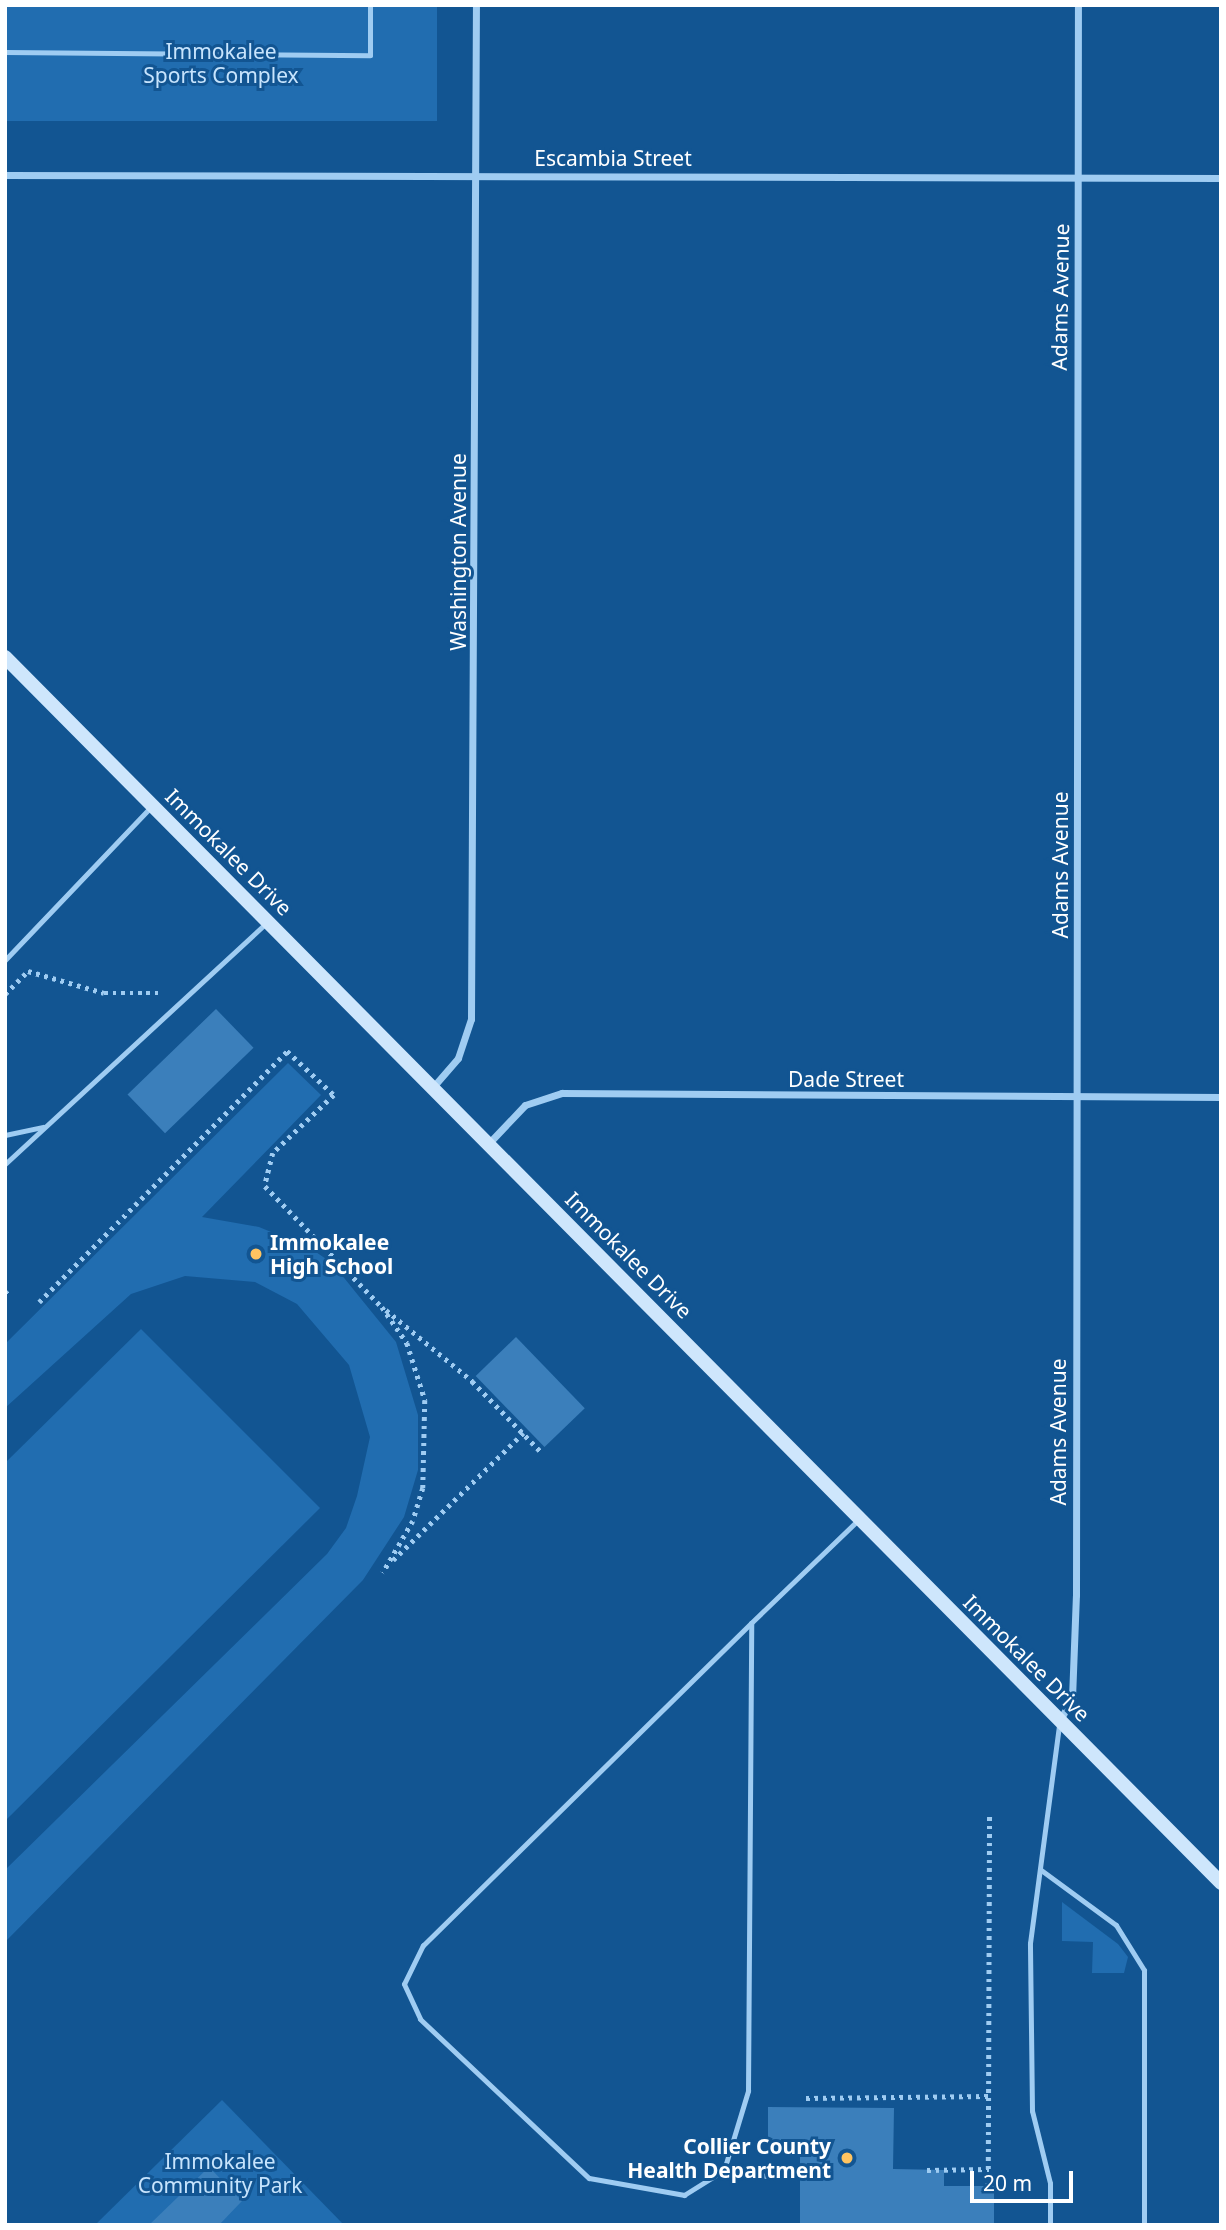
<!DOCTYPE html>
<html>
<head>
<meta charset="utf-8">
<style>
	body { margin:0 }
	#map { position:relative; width:1226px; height:2230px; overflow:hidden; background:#125592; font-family:"Noto Sans",sans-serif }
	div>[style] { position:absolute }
	.green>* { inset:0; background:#216db0; transform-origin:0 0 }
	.building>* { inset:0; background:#3b7fbb; transform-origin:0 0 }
	.path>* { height:4.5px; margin-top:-2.25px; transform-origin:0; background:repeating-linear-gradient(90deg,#9fccf2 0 3.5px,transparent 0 8.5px) }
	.lane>* { height:5px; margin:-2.5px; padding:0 2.5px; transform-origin:2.5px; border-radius:2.5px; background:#9fccf2 }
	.street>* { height:7px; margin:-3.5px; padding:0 3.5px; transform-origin:3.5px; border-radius:3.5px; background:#9fccf2 }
	.secondary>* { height:14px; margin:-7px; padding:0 7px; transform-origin:7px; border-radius:7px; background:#cee6fc }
	.dots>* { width:19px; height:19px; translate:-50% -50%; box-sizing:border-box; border:4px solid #125592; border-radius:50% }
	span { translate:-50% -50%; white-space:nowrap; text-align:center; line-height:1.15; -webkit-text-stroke:6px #125592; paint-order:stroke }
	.park-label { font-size:21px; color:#c7e4fd }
	.street-label { font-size:21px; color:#fff }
	.poi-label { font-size:21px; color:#fff; font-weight:700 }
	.left { translate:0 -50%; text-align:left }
	.right { translate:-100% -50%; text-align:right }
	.frame { position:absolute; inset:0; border:7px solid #fff; pointer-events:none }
	.scale { position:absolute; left:970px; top:2171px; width:103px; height:32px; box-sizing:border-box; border:4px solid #fff; border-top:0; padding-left:9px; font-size:21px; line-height:24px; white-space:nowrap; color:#fff; -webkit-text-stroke:5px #125592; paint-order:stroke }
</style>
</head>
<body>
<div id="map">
	<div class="green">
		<div style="left:5px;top:5px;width:432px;height:116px"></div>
		<div style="clip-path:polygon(288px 1063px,321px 1095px,202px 1217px,259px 1227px,310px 1248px,332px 1263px,396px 1342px,418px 1415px,418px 1470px,404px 1517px,363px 1580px,5px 1942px,5px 1870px,327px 1554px,346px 1528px,357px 1496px,370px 1437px,349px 1365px,297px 1304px,255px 1282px,185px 1276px,131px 1294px,5px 1408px,5px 1344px)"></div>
		<div style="clip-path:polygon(141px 1329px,320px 1508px,5px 1821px,5px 1463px)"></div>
		<div style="clip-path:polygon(1062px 1902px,1118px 1944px,1128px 1957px,1124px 1973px,1092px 1973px,1093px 1942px,1062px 1941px)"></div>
		<div style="clip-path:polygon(222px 2100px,344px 2225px,95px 2225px)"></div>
	</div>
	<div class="building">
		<div style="left:216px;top:1009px;width:54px;height:123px;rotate:46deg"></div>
		<div style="left:516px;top:1337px;width:99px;height:56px;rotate:46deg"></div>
		<div style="clip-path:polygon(768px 2107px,894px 2108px,893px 2169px,944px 2170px,944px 2186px,994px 2186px,994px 2225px,800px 2225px,800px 2147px,768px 2147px)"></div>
		<div style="clip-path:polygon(209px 2167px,242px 2201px,219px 2225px,149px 2225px)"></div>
	</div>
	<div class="path">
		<div style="left:5px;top:994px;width:33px;rotate:-45deg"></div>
		<div style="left:28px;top:971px;width:79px;rotate:16.1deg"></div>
		<div style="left:104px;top:993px;width:54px"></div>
		<div style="left:5px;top:1291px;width:6px;rotate:45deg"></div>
		<div style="left:39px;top:1302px;width:353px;rotate:-45.3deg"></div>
		<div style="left:287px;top:1051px;width:64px;rotate:43.1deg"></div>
		<div style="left:334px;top:1095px;width:84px;rotate:136.4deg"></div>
		<div style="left:273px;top:1153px;width:34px;rotate:104deg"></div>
		<div style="left:265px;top:1186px;width:168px;rotate:46deg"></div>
		<div style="left:382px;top:1307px;width:44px;rotate:55.2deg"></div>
		<div style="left:407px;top:1343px;width:60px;rotate:72.5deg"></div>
		<div style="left:425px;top:1400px;width:88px;rotate:91.3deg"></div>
		<div style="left:423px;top:1488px;width:34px;rotate:107deg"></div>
		<div style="left:413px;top:1521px;width:60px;rotate:120deg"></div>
		<div style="left:386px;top:1310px;width:112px;rotate:39.5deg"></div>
		<div style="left:472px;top:1381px;width:100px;rotate:45.8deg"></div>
		<div style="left:393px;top:1560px;width:182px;rotate:-44.3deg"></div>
		<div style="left:806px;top:2098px;width:183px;rotate:-0.6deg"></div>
		<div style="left:927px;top:2170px;width:62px;rotate:-0.9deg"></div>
		<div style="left:988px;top:2186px;width:373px;rotate:-89.8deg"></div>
	</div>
	<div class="lane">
		<div style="left:5px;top:52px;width:365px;rotate:0.5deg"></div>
		<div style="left:370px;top:55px;width:50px;rotate:-90deg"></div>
		<div style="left:5px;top:960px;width:210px;rotate:-46.4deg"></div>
		<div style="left:5px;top:1135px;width:39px;rotate:-12deg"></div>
		<div style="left:5px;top:1164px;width:355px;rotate:-42.7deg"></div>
		<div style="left:751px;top:1623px;width:460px;rotate:135.5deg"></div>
		<div style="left:423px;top:1945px;width:43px;rotate:116deg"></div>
		<div style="left:404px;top:1984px;width:38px;rotate:65deg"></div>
		<div style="left:420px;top:2019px;width:232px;rotate:43.3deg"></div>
		<div style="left:589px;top:2178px;width:97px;rotate:10.1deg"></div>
		<div style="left:684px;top:2195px;width:47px;rotate:-32deg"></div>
		<div style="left:724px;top:2170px;width:83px;rotate:-73.1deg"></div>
		<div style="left:748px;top:2091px;width:468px;rotate:-89.6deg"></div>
		<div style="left:751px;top:1623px;width:147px;rotate:-43.9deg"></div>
		<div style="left:1041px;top:1870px;width:93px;rotate:36.3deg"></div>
		<div style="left:1116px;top:1925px;width:53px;rotate:58.1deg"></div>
		<div style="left:1144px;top:1970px;width:255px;rotate:90deg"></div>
		<div style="left:724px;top:2170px;width:57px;rotate:8.1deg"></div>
		<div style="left:1050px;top:2225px;width:42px;rotate:-90deg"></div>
		<div style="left:1050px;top:2183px;width:74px;rotate:-104deg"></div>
		<div style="left:1032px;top:2111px;width:168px;rotate:-90.7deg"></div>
		<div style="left:1030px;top:1943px;width:220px;rotate:-82.4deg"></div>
	</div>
	<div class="street">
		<div style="left:5px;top:175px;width:1216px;rotate:0.14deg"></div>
		<div style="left:433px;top:1087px;width:38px;rotate:-49deg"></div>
		<div style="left:458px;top:1058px;width:41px;rotate:-71.6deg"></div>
		<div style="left:471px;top:1019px;width:1014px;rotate:-89.72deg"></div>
		<div style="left:489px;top:1143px;width:52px;rotate:-46.5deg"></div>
		<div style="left:525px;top:1105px;width:39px;rotate:-18deg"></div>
		<div style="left:562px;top:1093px;width:659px;rotate:0.35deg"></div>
		<div style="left:1060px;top:1720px;width:25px;rotate:-61deg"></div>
		<div style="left:1072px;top:1698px;width:103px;rotate:-87.8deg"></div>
		<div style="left:1076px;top:1595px;width:1590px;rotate:-89.93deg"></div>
	</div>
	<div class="secondary">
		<div style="left:5px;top:657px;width:1727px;rotate:45.23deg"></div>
	</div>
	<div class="dots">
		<div style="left:256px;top:1254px;background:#ffc461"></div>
		<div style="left:847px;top:2158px;background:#ffc461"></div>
	</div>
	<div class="park-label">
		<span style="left:221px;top:63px">Immokalee<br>Sports Complex</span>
		<span style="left:220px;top:2173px">Immokalee<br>Community Park</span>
	</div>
	<div class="street-label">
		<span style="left:613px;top:158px">Escambia Street</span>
		<span style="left:1060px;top:297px;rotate:-89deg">Adams Avenue</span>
		<span style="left:458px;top:552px;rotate:-90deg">Washington Avenue</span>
		<span style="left:229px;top:852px;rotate:45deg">Immokalee Drive</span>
		<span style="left:1060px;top:865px;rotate:-90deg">Adams Avenue</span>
		<span style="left:846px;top:1079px">Dade Street</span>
		<span style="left:629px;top:1255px;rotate:45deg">Immokalee Drive</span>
		<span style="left:1058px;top:1432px;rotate:-90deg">Adams Avenue</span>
		<span style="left:1027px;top:1658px;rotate:45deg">Immokalee Drive</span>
	</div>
	<div class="poi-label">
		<span class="left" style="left:270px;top:1254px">Immokalee<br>High School</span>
		<span class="right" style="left:831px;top:2158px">Collier County<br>Health Department</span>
	</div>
	<div class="frame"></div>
	<div class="scale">20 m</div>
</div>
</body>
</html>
